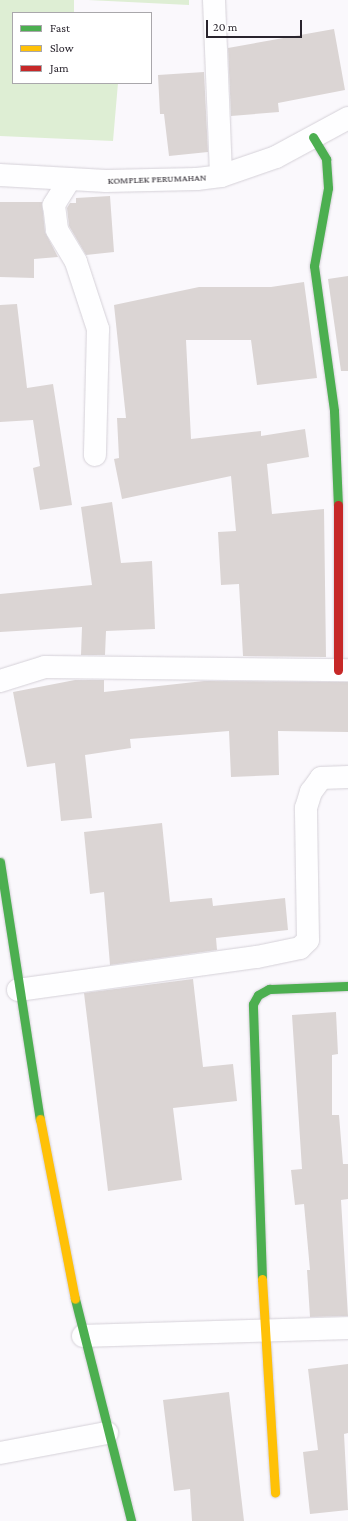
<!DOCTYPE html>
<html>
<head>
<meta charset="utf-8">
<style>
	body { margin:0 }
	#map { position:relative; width:348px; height:1521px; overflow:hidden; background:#faf8fc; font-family:"Crimson Pro",serif }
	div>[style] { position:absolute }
	.green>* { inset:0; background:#deeed4 }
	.building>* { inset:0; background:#dbd5d4 }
	.roads { filter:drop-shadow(0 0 1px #d5d1d8) drop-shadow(0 0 1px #d5d1d8) }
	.street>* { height:22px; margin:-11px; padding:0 11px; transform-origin:11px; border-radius:11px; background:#fefeff }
	.fast>* { height:9px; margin:-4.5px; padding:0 4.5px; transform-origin:4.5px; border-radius:4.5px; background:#4caf50 }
	.slow>* { height:9px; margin:-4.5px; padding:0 4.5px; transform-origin:4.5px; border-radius:4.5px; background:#ffc107 }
	.jam>* { height:9px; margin:-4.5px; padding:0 4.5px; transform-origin:4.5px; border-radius:4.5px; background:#c62828 }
	span { translate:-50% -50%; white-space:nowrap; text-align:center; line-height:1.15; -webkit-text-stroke:3.5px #fff; paint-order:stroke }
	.street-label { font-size:10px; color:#29242d }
	.legend { position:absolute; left:12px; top:12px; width:140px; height:72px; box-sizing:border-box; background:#fff; border:1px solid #a9a7ab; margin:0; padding:5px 7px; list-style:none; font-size:12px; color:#29242d }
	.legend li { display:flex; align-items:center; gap:8px; height:20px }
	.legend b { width:20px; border:1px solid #a9a7ab }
	.scale { position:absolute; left:206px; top:20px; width:96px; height:18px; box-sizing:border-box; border:2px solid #29242d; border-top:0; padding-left:5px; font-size:12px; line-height:14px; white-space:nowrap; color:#29242d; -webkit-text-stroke:3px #fff; paint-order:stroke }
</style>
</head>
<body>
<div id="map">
	<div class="green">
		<div style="clip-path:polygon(0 0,74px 0,74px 13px,13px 13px,13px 83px,118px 83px,113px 141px,0 136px)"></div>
		<div style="clip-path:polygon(88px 0,189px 0,189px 5px)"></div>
	</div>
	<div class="building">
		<div style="clip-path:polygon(334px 29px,345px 90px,278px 103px,279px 112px,231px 116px,228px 48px)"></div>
		<div style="clip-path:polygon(204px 72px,208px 152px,169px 156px,164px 114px,160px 114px,158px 75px)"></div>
		<div style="clip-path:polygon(110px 196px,114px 252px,86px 255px,69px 226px,67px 208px,70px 203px,76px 203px,76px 198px)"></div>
		<div style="clip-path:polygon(0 202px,42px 202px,45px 232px,58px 257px,34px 259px,34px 278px,0 277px)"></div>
		<div style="clip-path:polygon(348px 276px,348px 371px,341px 371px,328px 279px)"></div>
		<div style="clip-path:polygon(304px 282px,317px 378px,257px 385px,251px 340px,186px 340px,191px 439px,261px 431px,261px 436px,305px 429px,309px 457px,267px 464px,272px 514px,324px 509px,326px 657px,243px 656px,239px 584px,221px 585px,218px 532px,236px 531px,231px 476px,122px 499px,114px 459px,119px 458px,117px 418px,126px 418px,114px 305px,199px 287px,271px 287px)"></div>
		<div style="clip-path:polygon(17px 304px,27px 388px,53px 384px,72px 505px,40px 510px,33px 468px,40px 466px,33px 420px,0 422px,0 305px)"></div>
		<div style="clip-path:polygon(112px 502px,121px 563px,152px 561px,155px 629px,106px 631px,105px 655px,81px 655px,82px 627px,0 632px,0 594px,92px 585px,81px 507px)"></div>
		<div style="clip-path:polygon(75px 680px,104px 680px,104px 692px,204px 681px,348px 682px,348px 732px,278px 731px,279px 775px,231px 777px,229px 731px,130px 739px,131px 748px,85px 755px,92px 818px,61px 821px,55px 763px,27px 767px,13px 692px)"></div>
		<div style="clip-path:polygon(162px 823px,170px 902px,212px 898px,213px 906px,285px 898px,288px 930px,216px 938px,217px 950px,110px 965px,104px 892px,90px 894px,84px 832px)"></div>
		<div style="clip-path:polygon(193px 979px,203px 1067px,233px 1064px,237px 1101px,173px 1108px,182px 1180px,108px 1191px,84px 993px)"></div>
		<div style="clip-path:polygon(336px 1012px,338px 1054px,332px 1055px,332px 1115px,339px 1115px,343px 1164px,348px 1164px,348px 1199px,341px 1200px,348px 1316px,310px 1317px,307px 1270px,310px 1270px,304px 1204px,295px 1205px,291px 1170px,302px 1169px,292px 1015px)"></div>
		<div style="clip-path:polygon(348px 1364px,348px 1433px,344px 1434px,348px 1510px,310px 1514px,303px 1452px,318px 1450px,308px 1369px)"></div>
		<div style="clip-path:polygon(229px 1392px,244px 1521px,192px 1521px,190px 1489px,174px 1491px,163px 1400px)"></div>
	</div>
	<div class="roads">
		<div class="street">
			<div style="left:214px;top:0;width:176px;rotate:87.7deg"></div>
			<div style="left:0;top:175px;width:106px;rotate:3.2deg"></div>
			<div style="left:106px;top:181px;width:91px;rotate:-1.3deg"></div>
			<div style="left:197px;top:179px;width:24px;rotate:-7deg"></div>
			<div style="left:221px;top:176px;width:58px;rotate:-19.1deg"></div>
			<div style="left:276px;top:157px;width:82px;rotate:-28.4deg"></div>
			<div style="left:70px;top:179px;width:31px;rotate:122deg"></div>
			<div style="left:54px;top:205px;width:25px;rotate:83deg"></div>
			<div style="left:57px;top:230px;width:37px;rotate:59deg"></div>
			<div style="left:76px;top:262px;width:71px;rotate:71.8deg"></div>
			<div style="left:98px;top:329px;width:126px;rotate:91.4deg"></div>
			<div style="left:0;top:681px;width:47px;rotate:-17.3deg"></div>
			<div style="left:45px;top:667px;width:303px;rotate:0.6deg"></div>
			<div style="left:18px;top:990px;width:241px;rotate:-7.9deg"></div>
			<div style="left:257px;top:957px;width:44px;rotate:-11.8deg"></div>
			<div style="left:300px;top:948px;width:11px;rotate:-45deg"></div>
			<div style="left:308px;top:940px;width:132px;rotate:-90.9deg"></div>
			<div style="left:306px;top:808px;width:17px;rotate:-73deg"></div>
			<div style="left:311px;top:792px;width:17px;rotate:-54deg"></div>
			<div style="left:321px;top:778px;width:27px;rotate:-2deg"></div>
			<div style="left:83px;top:1336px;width:265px;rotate:-1.7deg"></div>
			<div style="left:0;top:1453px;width:109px;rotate:-10.6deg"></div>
		</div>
		<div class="fast">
			<div style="left:313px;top:137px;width:26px;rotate:59deg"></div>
			<div style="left:326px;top:159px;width:29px;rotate:86deg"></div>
			<div style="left:328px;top:188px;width:79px;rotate:100.2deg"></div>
			<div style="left:314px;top:266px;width:146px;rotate:82.1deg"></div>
			<div style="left:334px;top:411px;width:94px;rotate:87.6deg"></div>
			<div style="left:0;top:862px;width:260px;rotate:81.2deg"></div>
			<div style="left:262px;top:1279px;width:275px;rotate:-91.9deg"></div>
			<div style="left:253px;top:1004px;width:10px;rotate:-61deg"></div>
			<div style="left:258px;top:995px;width:13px;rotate:-29deg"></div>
			<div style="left:269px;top:989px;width:79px;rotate:-2.2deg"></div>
			<div style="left:75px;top:1299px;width:229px;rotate:75.8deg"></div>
		</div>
		<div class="slow">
			<div style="left:40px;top:1119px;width:183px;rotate:79deg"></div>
			<div style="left:262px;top:1279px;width:214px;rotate:86.5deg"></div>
		</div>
		<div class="jam">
			<div style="left:338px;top:670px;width:165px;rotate:-90deg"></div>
		</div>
	</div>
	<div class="street-label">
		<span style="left:157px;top:179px;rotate:-2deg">KOMPLEK PERUMAHAN</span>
	</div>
	<ul class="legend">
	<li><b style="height:5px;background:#4caf50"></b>Fast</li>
	<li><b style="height:5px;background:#ffc107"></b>Slow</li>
	<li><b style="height:5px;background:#c62828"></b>Jam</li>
	</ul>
	<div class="scale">20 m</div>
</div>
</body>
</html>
